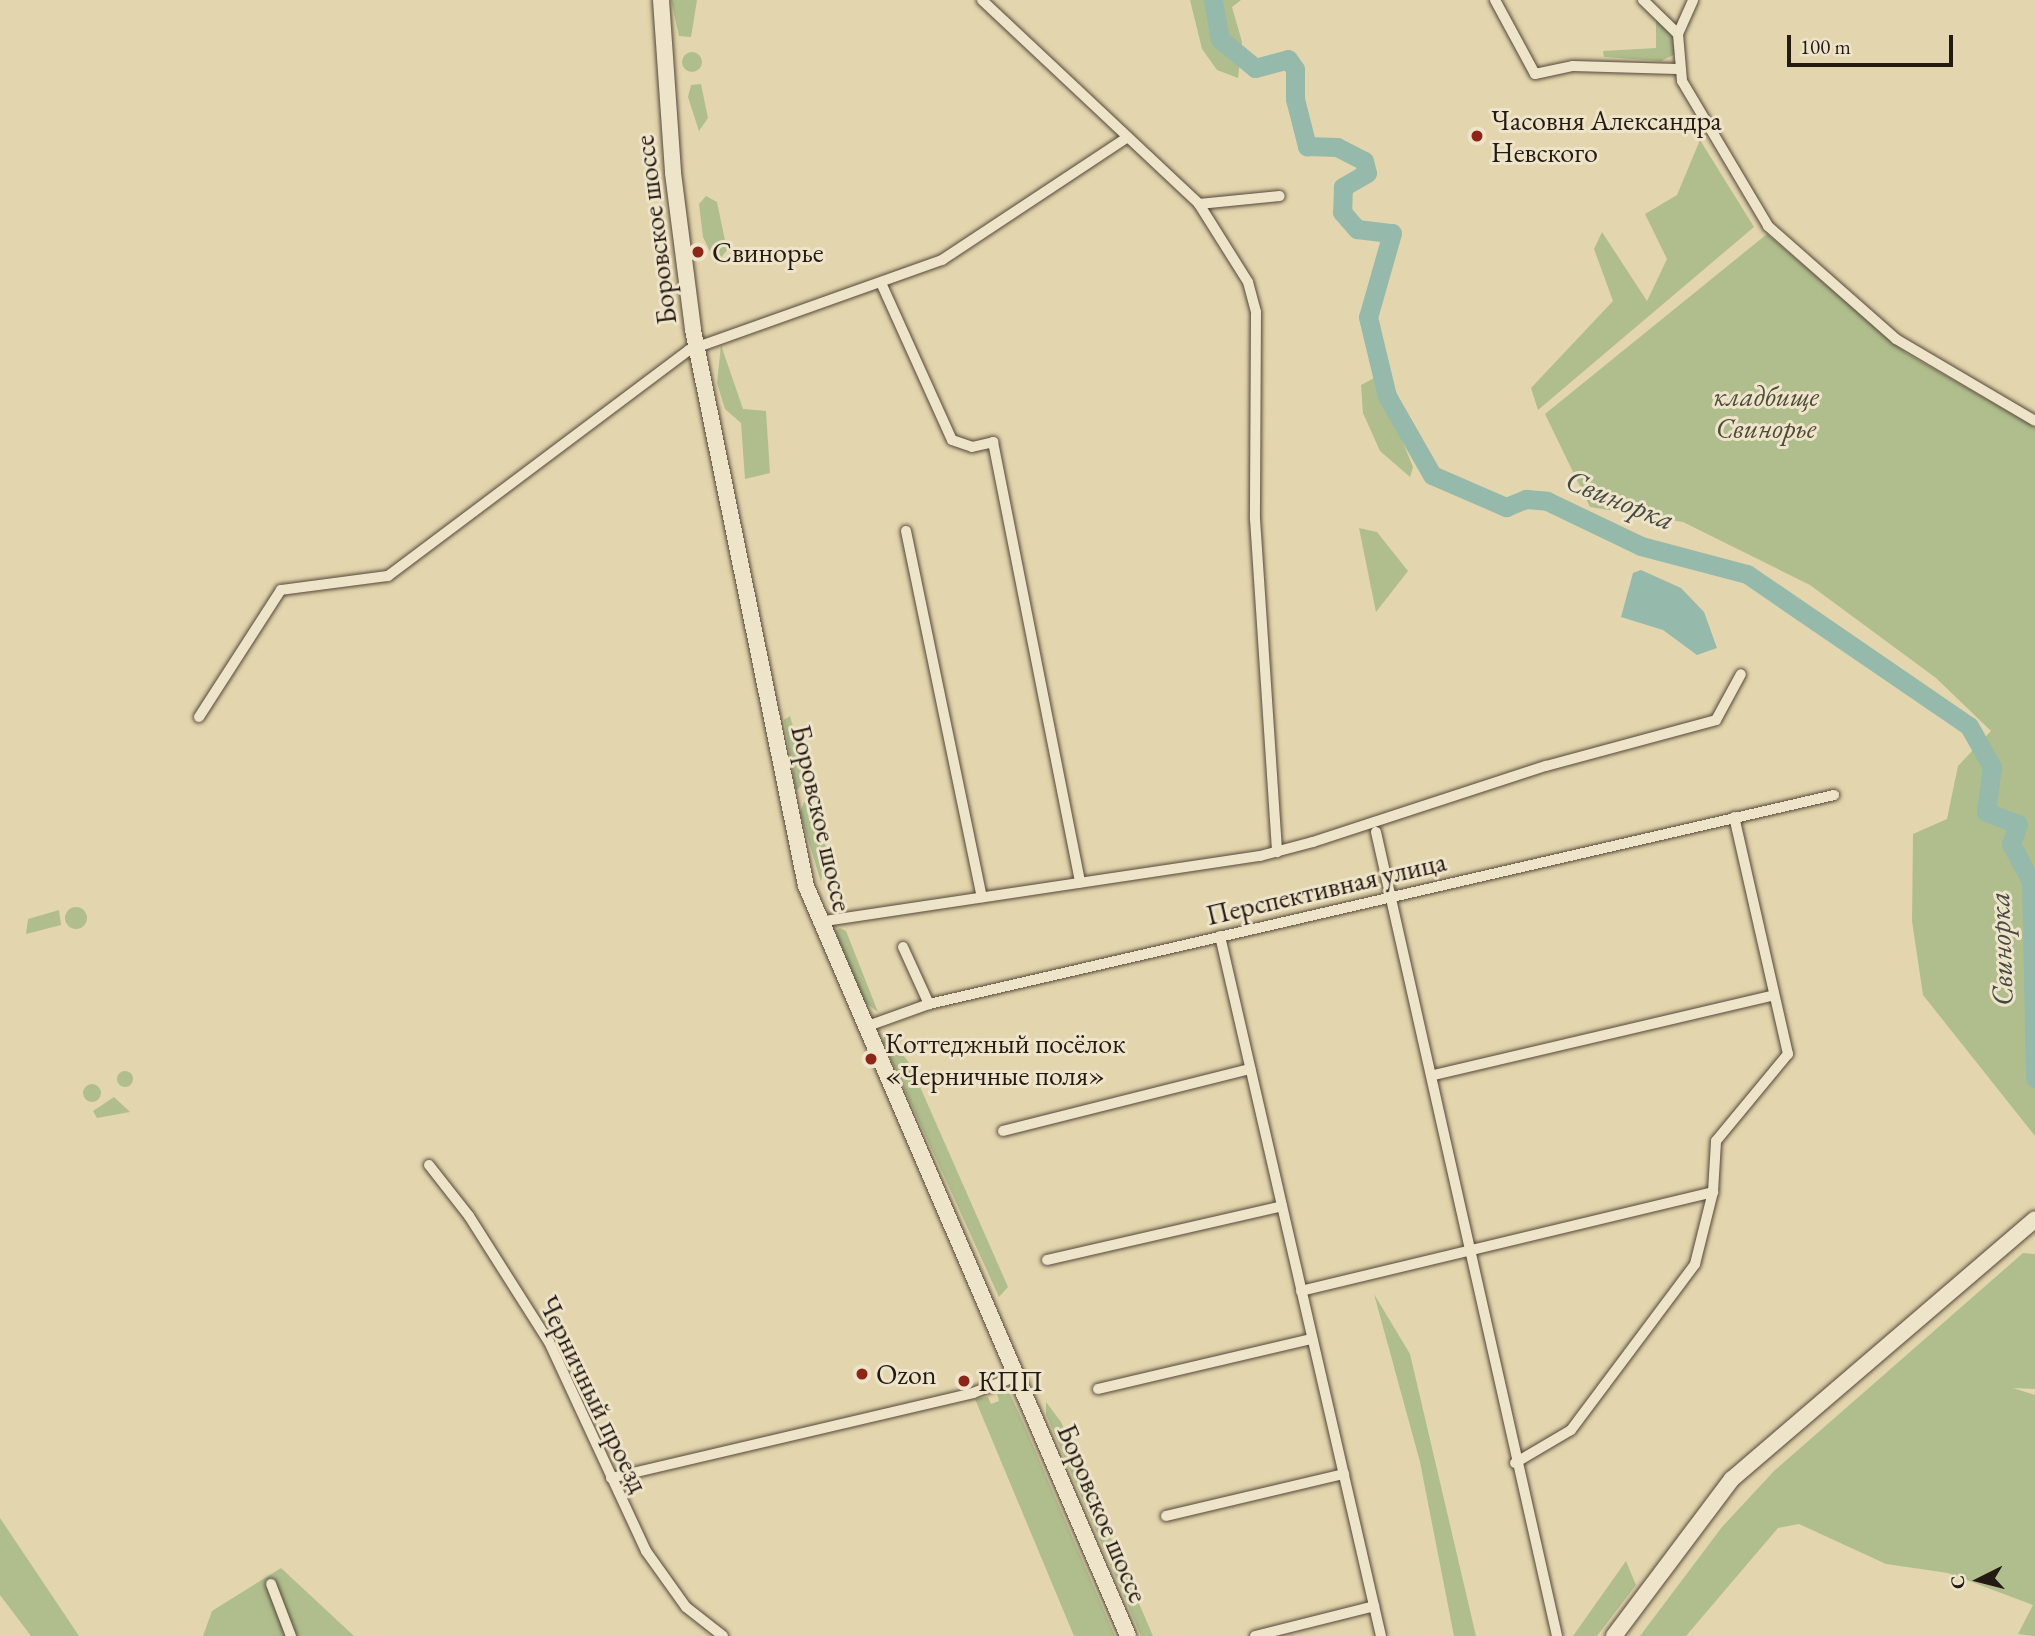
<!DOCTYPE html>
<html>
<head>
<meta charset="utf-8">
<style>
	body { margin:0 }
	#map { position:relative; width:2035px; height:1636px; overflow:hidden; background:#e3d5ad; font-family:"EB Garamond",serif }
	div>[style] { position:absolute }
	.green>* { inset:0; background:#b0be8d }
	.round { border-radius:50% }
	.water>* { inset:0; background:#95b9ab }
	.river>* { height:19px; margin:-9.5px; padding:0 9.5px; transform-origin:9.5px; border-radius:9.5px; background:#95b9ab }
	.roads { filter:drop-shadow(0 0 2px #54483a) drop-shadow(0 0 2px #54483a) }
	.minor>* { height:10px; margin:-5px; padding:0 5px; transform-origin:5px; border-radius:5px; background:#ede4ca }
	.secondary>* { height:16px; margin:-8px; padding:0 8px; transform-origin:8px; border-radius:8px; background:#ede4ca }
	.dots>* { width:19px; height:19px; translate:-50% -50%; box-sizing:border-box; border:4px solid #ede4ca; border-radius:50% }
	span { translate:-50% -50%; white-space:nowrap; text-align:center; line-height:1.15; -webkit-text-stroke:6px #ede4ca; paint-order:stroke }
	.poi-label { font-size:28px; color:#241913 }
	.left { translate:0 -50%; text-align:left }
	.street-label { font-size:28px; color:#241913 }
	.park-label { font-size:28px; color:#4e4b38; font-style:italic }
	.water-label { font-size:30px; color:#464941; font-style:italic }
	.north { position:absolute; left:1944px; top:1545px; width:70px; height:70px; -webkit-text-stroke:5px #ede4ca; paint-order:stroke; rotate:264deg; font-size:19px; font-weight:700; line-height:28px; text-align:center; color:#241913 }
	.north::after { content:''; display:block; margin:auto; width:24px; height:32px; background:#241913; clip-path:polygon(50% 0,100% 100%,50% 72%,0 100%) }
	.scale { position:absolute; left:1787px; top:35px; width:166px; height:32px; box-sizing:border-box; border:4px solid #241913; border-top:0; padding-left:9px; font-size:21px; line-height:24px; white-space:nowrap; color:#241913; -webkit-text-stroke:5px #ede4ca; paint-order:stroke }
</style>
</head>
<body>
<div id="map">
	<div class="green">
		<div style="clip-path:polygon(671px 0,697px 0,691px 37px,679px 36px)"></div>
		<div style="clip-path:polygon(1190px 0,1241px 0,1232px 7px,1242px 42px,1238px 78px,1217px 70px,1202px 49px)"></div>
		<div style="clip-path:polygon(1656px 13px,1675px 40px,1676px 54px,1661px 61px,1604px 57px,1603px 51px,1656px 48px)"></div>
		<div class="round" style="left:682px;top:52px;width:20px;height:20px"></div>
		<div style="clip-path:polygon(701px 84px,708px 118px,699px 131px,688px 97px,691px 85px)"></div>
		<div style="clip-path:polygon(1700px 140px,1754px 227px,1538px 410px,1531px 388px,1613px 301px,1594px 249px,1602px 232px,1647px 301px,1667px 259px,1645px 214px,1677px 195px)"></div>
		<div style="clip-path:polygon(706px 196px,717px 202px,727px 250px,716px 264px,703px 237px,699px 204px)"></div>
		<div style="clip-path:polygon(1767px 234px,1906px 353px,2035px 427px,2035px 1136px,1923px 995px,1912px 921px,1913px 834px,1947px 819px,1958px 766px,1991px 731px,1936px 678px,1810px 585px,1683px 522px,1590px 507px,1545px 414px)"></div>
		<div style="clip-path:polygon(721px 345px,743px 409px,766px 411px,770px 473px,745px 479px,741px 423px,725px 409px,717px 383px)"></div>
		<div style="clip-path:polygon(1376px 377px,1413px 467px,1410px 477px,1380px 451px,1363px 413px,1361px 385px)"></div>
		<div style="clip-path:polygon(1359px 528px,1377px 532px,1408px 571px,1376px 612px)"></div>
		<div style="clip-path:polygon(790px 716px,804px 765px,804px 782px,796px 791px,784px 720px)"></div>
		<div style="clip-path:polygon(804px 802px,813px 806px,826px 847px,821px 882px,800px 813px)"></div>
		<div class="round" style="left:65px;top:907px;width:22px;height:22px"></div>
		<div style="clip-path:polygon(59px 910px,61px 925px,26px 934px,28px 919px)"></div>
		<div style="clip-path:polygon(840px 928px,846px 931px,878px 1012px,864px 1002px,835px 931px)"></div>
		<div style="clip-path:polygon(885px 1031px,910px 1064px,1008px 1287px,999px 1297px,883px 1042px)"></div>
		<div class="round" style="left:117px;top:1071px;width:16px;height:16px"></div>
		<div class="round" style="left:83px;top:1084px;width:18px;height:18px"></div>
		<div style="clip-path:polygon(114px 1097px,130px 1112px,97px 1118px,93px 1111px)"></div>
		<div style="clip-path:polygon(2023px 1253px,2035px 1254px,2035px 1389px,2013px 1388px,2035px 1395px,2035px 1636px,2018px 1634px,2033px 1605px,1948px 1573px,1886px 1564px,1799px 1524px,1778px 1528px,1686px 1636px,1640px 1636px,1722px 1527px,1774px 1471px)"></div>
		<div style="clip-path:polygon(1374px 1294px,1410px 1354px,1476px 1636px,1454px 1636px,1420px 1462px)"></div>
		<div style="clip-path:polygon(1009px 1392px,1023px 1422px,1115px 1636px,1074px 1636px,975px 1399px,988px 1397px,991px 1404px,999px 1401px,997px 1394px)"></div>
		<div style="clip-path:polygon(1046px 1402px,1061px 1422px,1153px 1636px,1141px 1636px,1046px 1414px)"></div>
		<div style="clip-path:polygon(0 1518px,79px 1636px,31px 1636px,0 1595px)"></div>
		<div style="clip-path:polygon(1626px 1561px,1636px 1585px,1597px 1636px,1573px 1636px)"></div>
		<div style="clip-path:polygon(281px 1568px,354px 1636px,203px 1636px,212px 1611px)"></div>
	</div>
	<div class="water">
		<div style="clip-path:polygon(1641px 570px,1681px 588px,1704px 612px,1717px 648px,1697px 655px,1663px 630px,1621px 617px,1633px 573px)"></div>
	</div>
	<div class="river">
		<div style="left:1213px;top:0;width:40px;rotate:80deg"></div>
		<div style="left:1220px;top:39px;width:45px;rotate:39.6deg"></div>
		<div style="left:1255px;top:68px;width:34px;rotate:-15deg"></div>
		<div style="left:1288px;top:59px;width:12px;rotate:55deg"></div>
		<div style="left:1295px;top:69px;width:30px;rotate:90deg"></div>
		<div style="left:1295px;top:99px;width:49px;rotate:75.7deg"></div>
		<div style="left:1307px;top:146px;width:30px;rotate:2deg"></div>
		<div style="left:1337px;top:147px;width:30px;rotate:27deg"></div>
		<div style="left:1364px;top:161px;width:12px;rotate:76deg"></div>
		<div style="left:1367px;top:173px;width:28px;rotate:150deg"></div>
		<div style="left:1343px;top:187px;width:25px;rotate:92deg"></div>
		<div style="left:1342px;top:212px;width:23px;rotate:49deg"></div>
		<div style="left:1357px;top:229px;width:35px;rotate:7deg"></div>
		<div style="left:1392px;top:233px;width:87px;rotate:105.9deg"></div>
		<div style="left:1368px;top:317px;width:81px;rotate:76.5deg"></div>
		<div style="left:1387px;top:396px;width:91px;rotate:60.3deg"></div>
		<div style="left:1432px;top:475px;width:81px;rotate:23.4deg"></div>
		<div style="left:1506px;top:507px;width:22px;rotate:-22deg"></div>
		<div style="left:1526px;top:499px;width:21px;rotate:5deg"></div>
		<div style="left:1547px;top:501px;width:104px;rotate:25.6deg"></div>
		<div style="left:1641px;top:546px;width:110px;rotate:14.8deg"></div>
		<div style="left:1747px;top:574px;width:269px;rotate:34.4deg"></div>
		<div style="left:1969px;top:726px;width:47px;rotate:60.7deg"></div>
		<div style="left:1992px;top:767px;width:45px;rotate:97.6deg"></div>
		<div style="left:1986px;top:812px;width:34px;rotate:21deg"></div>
		<div style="left:2018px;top:824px;width:21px;rotate:109deg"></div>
		<div style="left:2011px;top:844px;width:42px;rotate:61.6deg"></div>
		<div style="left:2031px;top:881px;width:197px;rotate:88.8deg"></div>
	</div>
	<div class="roads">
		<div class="minor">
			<div style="left:982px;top:0;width:298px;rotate:43.2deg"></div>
			<div style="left:1199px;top:204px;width:92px;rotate:57.9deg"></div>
			<div style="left:1248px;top:282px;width:31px;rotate:75deg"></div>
			<div style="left:1256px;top:312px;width:207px;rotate:90.3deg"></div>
			<div style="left:1255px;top:519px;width:334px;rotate:86.2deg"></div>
			<div style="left:1495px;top:0;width:84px;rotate:61.6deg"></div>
			<div style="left:1535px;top:74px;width:39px;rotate:-12deg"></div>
			<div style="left:1573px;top:66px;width:104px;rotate:1.7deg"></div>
			<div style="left:1643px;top:0;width:49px;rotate:44.2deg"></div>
			<div style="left:1678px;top:34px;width:47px;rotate:85.1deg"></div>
			<div style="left:1682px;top:81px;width:169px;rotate:59.3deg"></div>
			<div style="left:1768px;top:226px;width:171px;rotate:41.4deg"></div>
			<div style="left:1896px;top:339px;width:161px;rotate:30.5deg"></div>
			<div style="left:1678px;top:34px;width:37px;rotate:-66deg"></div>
			<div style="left:1199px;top:204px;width:81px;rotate:-5.6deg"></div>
			<div style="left:882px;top:285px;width:170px;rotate:65.7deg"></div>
			<div style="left:952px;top:440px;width:21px;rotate:19deg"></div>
			<div style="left:972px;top:447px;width:22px;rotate:-13deg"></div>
			<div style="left:993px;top:442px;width:449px;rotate:78.8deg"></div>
			<div style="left:906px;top:531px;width:374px;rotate:78.3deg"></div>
			<div style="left:199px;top:717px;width:151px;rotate:-57.2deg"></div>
			<div style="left:281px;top:590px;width:108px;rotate:-7.5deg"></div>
			<div style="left:388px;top:576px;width:376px;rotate:-36.9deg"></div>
			<div style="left:689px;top:350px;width:269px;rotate:-19.6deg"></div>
			<div style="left:942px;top:260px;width:219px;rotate:-33.5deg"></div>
			<div style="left:1376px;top:832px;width:824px;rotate:77.31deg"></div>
			<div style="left:818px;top:922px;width:447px;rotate:-8.5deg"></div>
			<div style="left:1260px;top:856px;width:55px;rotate:-14.8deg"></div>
			<div style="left:1313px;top:842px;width:245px;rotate:-18.1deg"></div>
			<div style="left:1546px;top:766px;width:176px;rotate:-15.1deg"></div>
			<div style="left:1716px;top:720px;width:52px;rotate:-61.5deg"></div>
			<div style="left:1220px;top:936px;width:718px;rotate:77.05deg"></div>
			<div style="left:903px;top:947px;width:63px;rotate:65.5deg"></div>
			<div style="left:865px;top:1027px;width:68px;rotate:-19.8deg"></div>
			<div style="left:929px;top:1004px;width:929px;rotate:-13deg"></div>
			<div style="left:1434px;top:1075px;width:347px;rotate:-13.2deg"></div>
			<div style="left:1003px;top:1131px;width:255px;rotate:-14.1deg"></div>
			<div style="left:429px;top:1165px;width:65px;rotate:51.9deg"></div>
			<div style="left:469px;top:1216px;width:149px;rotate:57.6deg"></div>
			<div style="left:549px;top:1342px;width:230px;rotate:65.1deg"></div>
			<div style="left:646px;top:1551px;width:69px;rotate:54.5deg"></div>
			<div style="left:686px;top:1607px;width:47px;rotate:38.1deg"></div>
			<div style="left:1047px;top:1260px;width:241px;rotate:-12.9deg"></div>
			<div style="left:1301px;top:1291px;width:424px;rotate:-13.5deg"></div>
			<div style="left:1098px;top:1389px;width:220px;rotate:-13.2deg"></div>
			<div style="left:1515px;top:1463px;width:65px;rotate:-30.5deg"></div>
			<div style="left:1571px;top:1430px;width:207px;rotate:-53.2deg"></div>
			<div style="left:1695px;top:1264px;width:74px;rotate:-76deg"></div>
			<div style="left:1713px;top:1192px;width:51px;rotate:-86.6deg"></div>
			<div style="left:1716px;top:1141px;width:113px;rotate:-50.4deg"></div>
			<div style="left:1788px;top:1054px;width:243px;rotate:-102.8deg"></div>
			<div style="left:611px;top:1478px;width:372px;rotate:-13.2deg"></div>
			<div style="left:973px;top:1393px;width:45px;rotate:-20.9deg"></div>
			<div style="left:1166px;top:1516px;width:183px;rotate:-13.3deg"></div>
			<div style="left:271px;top:1584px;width:56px;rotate:69deg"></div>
			<div style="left:1255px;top:1636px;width:123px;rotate:-14.1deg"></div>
		</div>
		<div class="secondary">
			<div style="left:661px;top:0;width:173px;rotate:86deg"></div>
			<div style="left:673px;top:173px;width:158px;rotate:82.7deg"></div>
			<div style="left:693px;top:330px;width:567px;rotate:78.51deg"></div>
			<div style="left:806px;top:886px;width:816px;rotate:66.76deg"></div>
			<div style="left:1614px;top:1636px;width:196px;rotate:-53.1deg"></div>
			<div style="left:1732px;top:1479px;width:399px;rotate:-40.6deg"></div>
		</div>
	</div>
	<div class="dots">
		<div style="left:1477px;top:136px;background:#8f2418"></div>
		<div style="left:698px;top:252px;background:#8f2418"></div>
		<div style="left:871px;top:1059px;background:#8f2418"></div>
		<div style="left:862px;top:1374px;background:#8f2418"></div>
		<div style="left:964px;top:1381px;background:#8f2418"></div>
	</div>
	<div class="poi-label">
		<span class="left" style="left:1491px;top:136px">Часовня Александра<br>Невского</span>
		<span class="left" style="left:712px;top:252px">Свинорье</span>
		<span class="left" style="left:885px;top:1059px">Коттеджный посёлок<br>«Черничные поля»</span>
		<span class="left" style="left:876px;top:1374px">Ozon</span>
		<span class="left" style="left:978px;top:1381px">КПП</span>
	</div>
	<div class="street-label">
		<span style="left:655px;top:230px;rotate:-97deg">Боровское шоссе</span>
		<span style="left:822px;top:818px;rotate:77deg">Боровское шоссе</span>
		<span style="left:1326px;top:888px;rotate:-13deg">Перспективная улица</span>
		<span style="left:594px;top:1394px;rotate:64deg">Черничный проезд</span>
		<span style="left:1103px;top:1513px;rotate:67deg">Боровское шоссе</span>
	</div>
	<div class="park-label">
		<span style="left:1766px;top:412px">кладбище<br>Свинорье</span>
	</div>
	<div class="water-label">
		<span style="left:1620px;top:500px;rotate:22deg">Свинорка</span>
		<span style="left:2001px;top:949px;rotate:-92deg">Свинорка</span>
	</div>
	<div class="north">С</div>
	<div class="scale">100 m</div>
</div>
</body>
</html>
